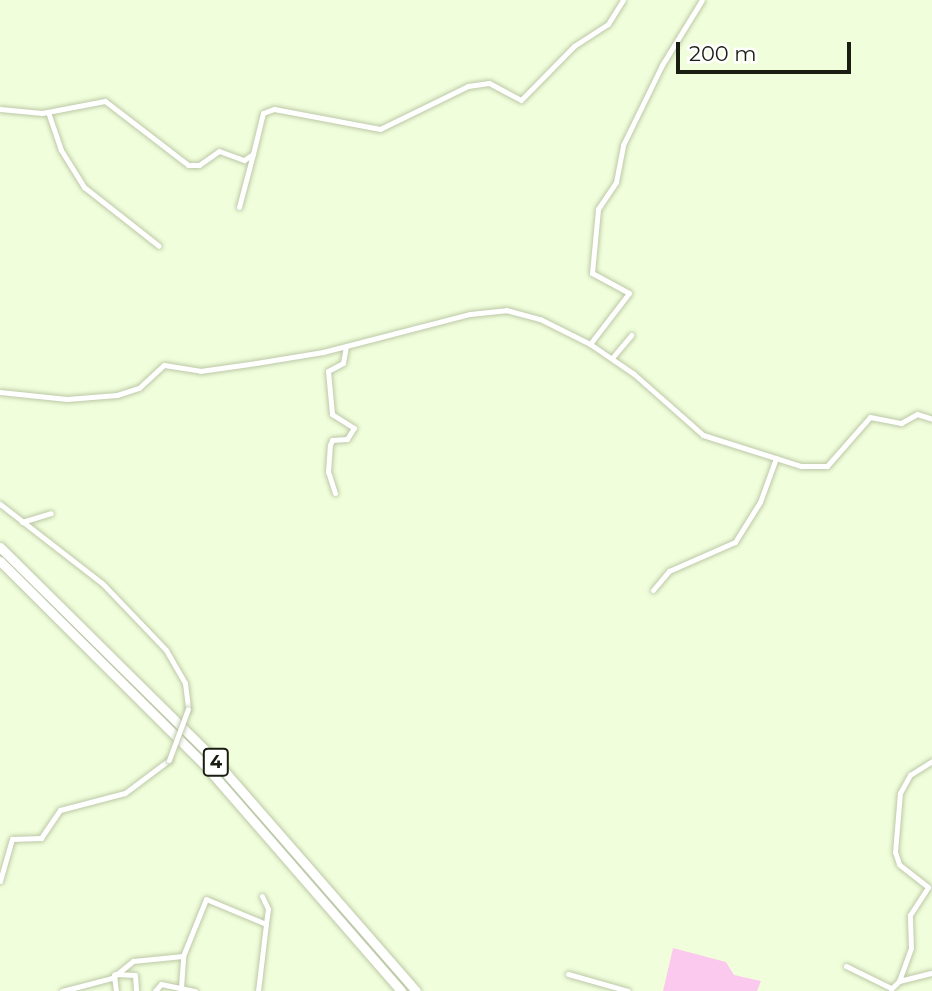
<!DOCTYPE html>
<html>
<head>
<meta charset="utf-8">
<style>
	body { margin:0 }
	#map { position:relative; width:932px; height:991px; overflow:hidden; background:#f1fedb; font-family:Montserrat,sans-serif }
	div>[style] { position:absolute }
	.green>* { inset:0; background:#fbc9ee }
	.roads { filter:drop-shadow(0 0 2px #bcc8a7) drop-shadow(0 0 2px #bcc8a7) }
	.minor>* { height:5px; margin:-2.5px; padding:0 2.5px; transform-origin:2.5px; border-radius:2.5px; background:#fff }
	.motorway>* { height:9px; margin:-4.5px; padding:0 4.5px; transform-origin:4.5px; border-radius:4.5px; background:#fff }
	.bridges { filter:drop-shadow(0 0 2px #bcc8a7) drop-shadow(0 0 2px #bcc8a7) }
	.minor-bridge>* { height:5px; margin:-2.5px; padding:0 2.5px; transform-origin:2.5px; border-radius:2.5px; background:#fff }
	span { translate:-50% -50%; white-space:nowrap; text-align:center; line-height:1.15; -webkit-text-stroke:7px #fff; paint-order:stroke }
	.shield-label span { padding:2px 5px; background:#fff; border:2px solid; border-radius:5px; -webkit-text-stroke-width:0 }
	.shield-label { font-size:18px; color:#1a1e12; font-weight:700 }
	.scale { position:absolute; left:676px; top:42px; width:175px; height:32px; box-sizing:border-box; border:4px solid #1a1e12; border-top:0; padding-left:9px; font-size:21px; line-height:24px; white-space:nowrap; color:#1a1e12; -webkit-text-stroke:5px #fff; paint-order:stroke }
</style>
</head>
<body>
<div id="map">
	<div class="green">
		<div style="clip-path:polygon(673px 948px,726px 962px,734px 975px,761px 981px,757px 991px,663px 991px)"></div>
	</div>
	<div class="roads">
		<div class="minor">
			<div style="left:0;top:109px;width:42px;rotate:5.4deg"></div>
			<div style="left:42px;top:113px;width:64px;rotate:-10.8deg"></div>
			<div style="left:105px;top:101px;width:105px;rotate:37.6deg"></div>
			<div style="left:188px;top:165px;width:11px"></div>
			<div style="left:199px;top:165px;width:24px;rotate:-35deg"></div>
			<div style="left:219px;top:151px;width:27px;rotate:20deg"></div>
			<div style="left:244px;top:160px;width:11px;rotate:-34deg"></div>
			<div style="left:253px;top:154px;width:42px;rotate:-76.3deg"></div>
			<div style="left:263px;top:113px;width:12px;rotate:-20deg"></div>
			<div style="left:274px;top:109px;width:108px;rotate:10.7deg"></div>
			<div style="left:380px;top:129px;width:98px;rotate:-26deg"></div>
			<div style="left:468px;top:86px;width:21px;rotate:-8deg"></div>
			<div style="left:489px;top:83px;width:36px;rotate:28deg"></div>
			<div style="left:521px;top:100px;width:76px;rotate:-45.5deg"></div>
			<div style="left:574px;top:46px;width:40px;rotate:-32.9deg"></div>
			<div style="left:608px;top:24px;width:28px;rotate:-58deg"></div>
			<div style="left:48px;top:112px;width:40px;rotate:71.1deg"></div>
			<div style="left:61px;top:150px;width:44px;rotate:58.1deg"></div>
			<div style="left:84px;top:187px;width:95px;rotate:38.2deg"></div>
			<div style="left:239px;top:207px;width:55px;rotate:-75.2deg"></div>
			<div style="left:590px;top:344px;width:64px;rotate:-52.6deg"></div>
			<div style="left:629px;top:293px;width:42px;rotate:-151.6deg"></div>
			<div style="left:592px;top:273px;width:64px;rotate:-84.6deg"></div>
			<div style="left:598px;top:209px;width:32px;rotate:-56deg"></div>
			<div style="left:616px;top:182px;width:38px;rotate:-79deg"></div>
			<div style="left:623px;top:145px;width:89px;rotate:-64deg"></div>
			<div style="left:662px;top:65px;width:76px;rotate:-58.4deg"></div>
			<div style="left:612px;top:358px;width:30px;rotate:-50deg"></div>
			<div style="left:0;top:392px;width:67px;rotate:6deg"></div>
			<div style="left:67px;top:399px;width:50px;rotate:-4.6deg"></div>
			<div style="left:117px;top:395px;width:23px;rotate:-18deg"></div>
			<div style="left:139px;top:388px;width:34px;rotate:-43deg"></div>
			<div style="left:164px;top:365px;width:36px;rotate:9deg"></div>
			<div style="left:200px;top:371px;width:57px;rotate:-8.1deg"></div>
			<div style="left:256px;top:363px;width:68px;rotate:-9.3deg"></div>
			<div style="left:323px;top:352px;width:152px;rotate:-14.5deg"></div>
			<div style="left:470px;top:314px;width:36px;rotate:-6deg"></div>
			<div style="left:506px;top:310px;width:35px;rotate:15deg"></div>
			<div style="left:540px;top:319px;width:56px;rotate:26.6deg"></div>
			<div style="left:590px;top:344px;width:53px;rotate:34.3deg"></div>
			<div style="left:634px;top:374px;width:92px;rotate:41.5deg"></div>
			<div style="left:703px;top:435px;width:103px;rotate:17.6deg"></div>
			<div style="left:801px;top:466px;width:26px"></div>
			<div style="left:827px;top:466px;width:65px;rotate:-48.7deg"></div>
			<div style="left:870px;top:417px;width:32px;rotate:11deg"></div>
			<div style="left:901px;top:423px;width:18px;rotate:-29deg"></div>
			<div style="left:917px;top:414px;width:16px;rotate:18deg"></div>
			<div style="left:335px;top:493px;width:22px;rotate:-108deg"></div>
			<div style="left:328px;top:472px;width:27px;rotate:-86deg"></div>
			<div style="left:330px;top:445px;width:5px;rotate:-68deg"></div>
			<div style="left:332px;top:440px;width:15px;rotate:-4deg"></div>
			<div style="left:347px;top:439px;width:13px;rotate:-58deg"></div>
			<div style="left:354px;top:428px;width:26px;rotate:-148deg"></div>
			<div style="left:332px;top:414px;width:43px;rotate:-95.3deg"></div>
			<div style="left:328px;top:371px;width:17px;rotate:-28deg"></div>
			<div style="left:343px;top:363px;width:17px;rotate:-80deg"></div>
			<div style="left:0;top:504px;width:130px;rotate:37.8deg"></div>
			<div style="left:103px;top:584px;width:91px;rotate:46.3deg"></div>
			<div style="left:166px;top:650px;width:38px;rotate:60deg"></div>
			<div style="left:185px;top:683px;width:26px;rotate:83deg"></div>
			<div style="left:22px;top:522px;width:30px;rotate:-17deg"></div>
			<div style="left:653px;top:590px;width:25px;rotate:-50deg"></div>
			<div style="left:669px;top:571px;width:72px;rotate:-23.7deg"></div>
			<div style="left:735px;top:542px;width:47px;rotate:-58deg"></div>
			<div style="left:760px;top:502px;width:47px;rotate:-70deg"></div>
			<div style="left:0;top:881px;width:44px;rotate:-74.1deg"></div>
			<div style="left:12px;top:839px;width:29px;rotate:-2deg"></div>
			<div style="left:41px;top:838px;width:34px;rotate:-56deg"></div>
			<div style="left:60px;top:810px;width:67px;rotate:-14.7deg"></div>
			<div style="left:125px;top:793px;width:55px;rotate:-36.9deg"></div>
			<div style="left:262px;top:896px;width:14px;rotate:65deg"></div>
			<div style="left:268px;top:909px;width:15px;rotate:98deg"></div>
			<div style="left:846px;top:966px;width:50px;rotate:26.1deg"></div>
			<div style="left:115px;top:974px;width:20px;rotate:3deg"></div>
			<div style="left:135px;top:975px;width:16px;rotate:86deg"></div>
			<div style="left:568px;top:974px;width:62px;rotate:15.8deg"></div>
			<div style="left:114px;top:975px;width:16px;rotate:83deg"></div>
			<div style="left:899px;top:981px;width:35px;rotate:-70deg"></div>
			<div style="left:911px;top:948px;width:33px;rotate:-92deg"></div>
			<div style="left:910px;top:915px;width:33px;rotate:-57deg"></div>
			<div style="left:928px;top:887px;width:37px;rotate:-142deg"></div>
			<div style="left:899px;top:864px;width:13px;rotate:-108deg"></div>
			<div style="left:895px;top:852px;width:59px;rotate:-85.2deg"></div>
			<div style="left:900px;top:793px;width:21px;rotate:-61deg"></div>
			<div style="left:910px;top:775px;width:26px;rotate:-32deg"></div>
			<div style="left:181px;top:988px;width:32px;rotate:-86deg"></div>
			<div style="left:891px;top:989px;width:11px;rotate:-45deg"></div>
			<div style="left:899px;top:981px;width:34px;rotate:-14deg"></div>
			<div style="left:62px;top:991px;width:52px;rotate:-14.6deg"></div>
			<div style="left:112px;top:978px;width:27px;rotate:-39deg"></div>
			<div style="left:133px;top:961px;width:50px;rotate:-5.7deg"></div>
			<div style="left:183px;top:956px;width:61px;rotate:-68deg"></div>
			<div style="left:206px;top:899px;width:65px;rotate:22.6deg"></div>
			<div style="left:266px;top:924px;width:67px;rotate:96.8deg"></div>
			<div style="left:155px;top:991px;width:9px;rotate:-49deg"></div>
			<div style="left:161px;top:984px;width:35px;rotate:12deg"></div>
		</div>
		<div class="motorway">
			<div style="left:0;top:547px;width:298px;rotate:44.7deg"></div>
			<div style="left:212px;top:757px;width:310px;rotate:48.9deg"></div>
			<div style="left:0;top:561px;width:286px;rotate:44.9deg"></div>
			<div style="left:203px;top:763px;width:302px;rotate:49deg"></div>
		</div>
	</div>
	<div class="bridges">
		<div class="minor-bridge">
			<div style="left:169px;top:760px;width:54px;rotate:-69.6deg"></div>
		</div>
	</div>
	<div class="shield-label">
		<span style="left:216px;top:762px">4</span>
	</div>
	<div class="scale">200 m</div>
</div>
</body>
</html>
